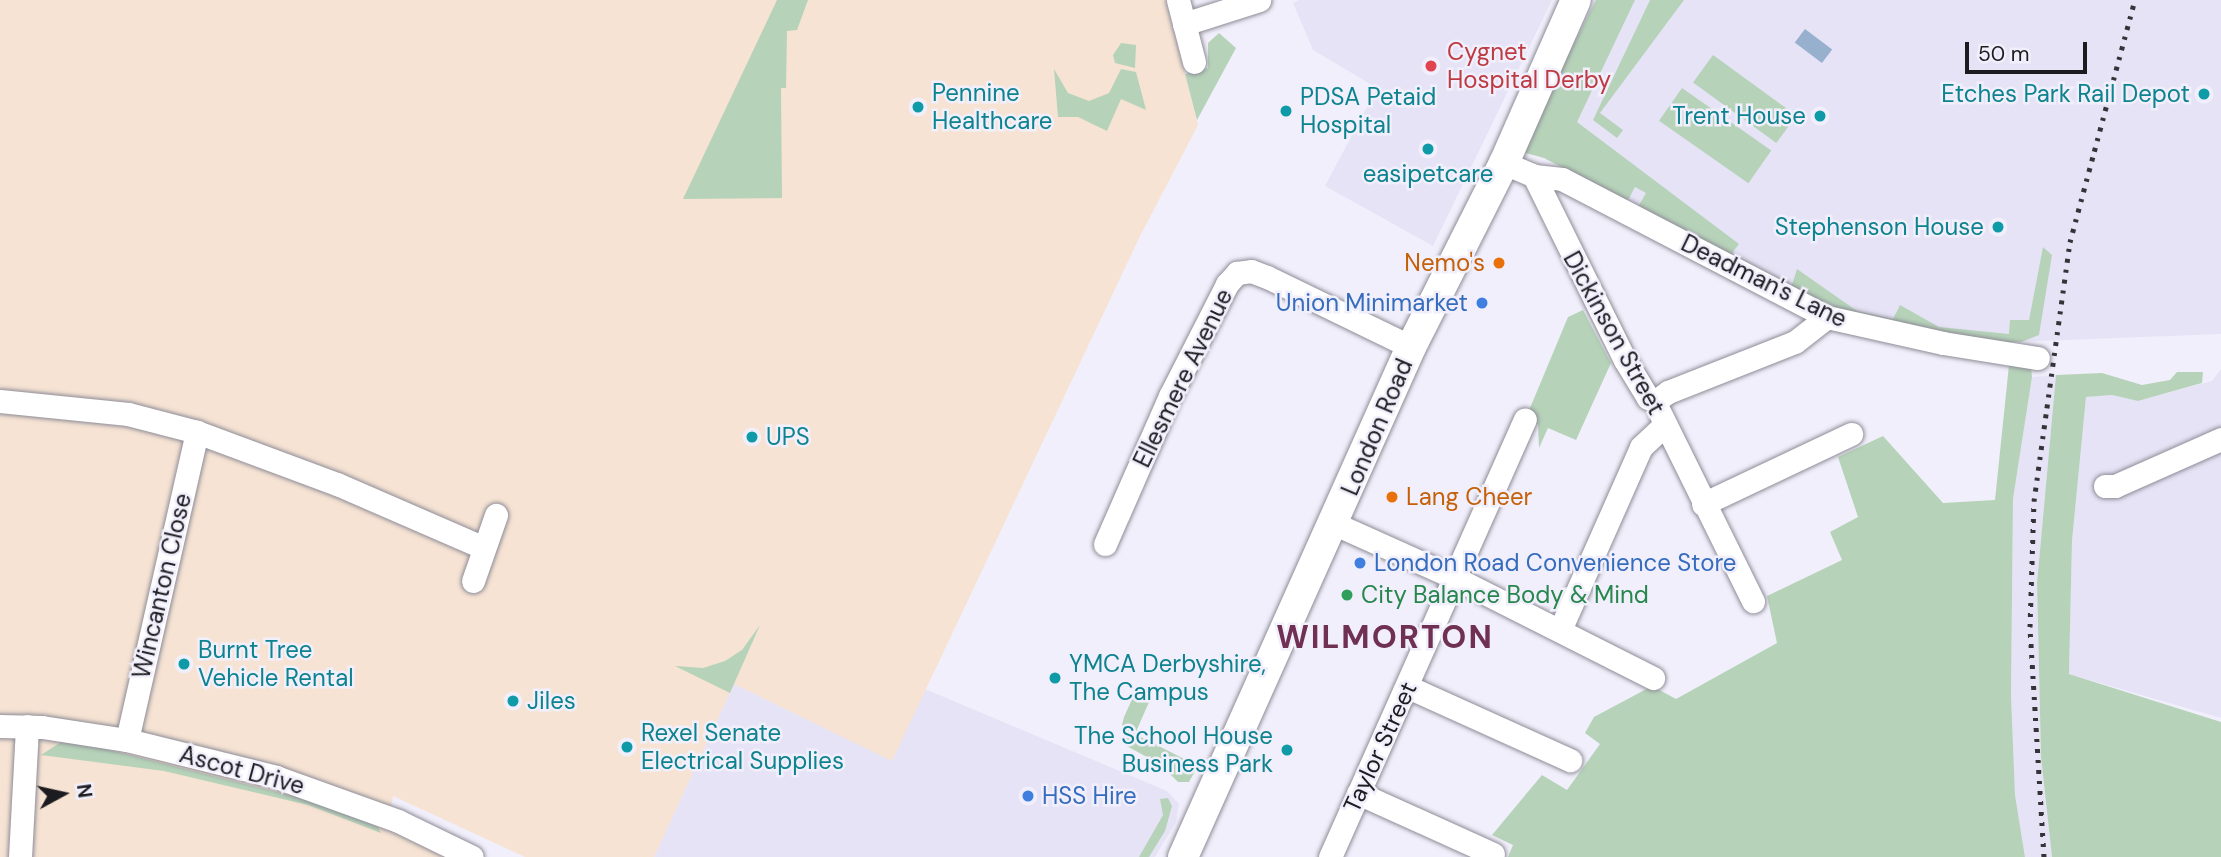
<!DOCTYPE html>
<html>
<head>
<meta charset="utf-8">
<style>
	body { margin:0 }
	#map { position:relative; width:2221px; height:857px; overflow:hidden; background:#f1effb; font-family:"DM Sans",sans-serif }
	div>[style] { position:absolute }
	.built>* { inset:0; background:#e6e3f6 }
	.industrial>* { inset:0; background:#f6e3d3 }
	.green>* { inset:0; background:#b6d3b9; transform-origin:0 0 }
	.water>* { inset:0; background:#96b0ce; transform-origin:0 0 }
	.roads { filter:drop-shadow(0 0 2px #8e8c97) drop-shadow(0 0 2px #8e8c97) }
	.minor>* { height:23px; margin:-11.5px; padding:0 11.5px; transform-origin:11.5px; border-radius:11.5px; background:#fff }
	.major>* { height:30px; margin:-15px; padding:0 15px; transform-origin:15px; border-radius:15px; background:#fff }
	.rail>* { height:5px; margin-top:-2.5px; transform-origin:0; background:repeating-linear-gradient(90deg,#353338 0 3.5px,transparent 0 10.5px) }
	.dots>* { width:19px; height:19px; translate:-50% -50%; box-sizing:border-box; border:4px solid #f1effb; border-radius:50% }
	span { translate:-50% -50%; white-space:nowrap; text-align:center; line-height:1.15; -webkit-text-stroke:5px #f1effb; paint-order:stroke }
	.health-label { font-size:24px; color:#be3a42 }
	.left { translate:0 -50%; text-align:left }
	.culture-label { font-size:24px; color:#0d838f }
	.right { translate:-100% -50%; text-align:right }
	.food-label { font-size:24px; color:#c56008 }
	.street-label { font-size:24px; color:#1c1b1f }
	.shop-label { font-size:24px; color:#366cbe }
	.leisure-label { font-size:24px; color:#27864d }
	.district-label { font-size:32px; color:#6f3053; font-weight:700; letter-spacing:2px }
	.north { position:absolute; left:28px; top:759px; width:70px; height:70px; -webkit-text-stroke:5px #f1effb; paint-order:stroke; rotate:82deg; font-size:19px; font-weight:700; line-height:28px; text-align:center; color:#1c1b1f }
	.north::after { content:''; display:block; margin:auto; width:24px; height:32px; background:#1c1b1f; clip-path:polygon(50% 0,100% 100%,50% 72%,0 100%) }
	.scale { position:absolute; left:1965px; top:42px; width:122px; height:32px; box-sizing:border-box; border:4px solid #1c1b1f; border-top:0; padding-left:9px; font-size:21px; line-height:24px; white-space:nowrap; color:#1c1b1f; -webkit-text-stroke:5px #f1effb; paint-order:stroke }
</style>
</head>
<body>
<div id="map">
	<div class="built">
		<div style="clip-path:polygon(1299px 0,1552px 0,1433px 246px,1325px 186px,1377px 88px,1313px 50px,1293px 3px)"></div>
		<div style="clip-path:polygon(1594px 0,2221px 0,2221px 334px,1988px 343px,1845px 316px,1545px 158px,1519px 151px)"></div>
		<div style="clip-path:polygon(2221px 369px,2221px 718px,2069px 674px,2072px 541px,2086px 397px,2112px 395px,2138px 401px,2212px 381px)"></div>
		<div style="clip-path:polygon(2056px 375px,2037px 583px,2041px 757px,2052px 857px,2025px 857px,2015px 795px,2011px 694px,2013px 499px,2032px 377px)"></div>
		<div style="clip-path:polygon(734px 684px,892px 760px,925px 689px,1167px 791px,1179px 804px,1176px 822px,1155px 857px,654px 857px)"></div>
	</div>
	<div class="industrial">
		<div style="clip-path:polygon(0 0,1166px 0,1198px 125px,1140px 236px,892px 761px,734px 684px,654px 857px,525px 857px,393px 796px,388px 825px,451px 857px,0 857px)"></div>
	</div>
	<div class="green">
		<div style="clip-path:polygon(777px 0,808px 0,797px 30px,787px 31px,786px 88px,781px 88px,782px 198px,683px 199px)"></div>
		<div style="clip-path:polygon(1596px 0,1635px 0,1577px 122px,1739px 244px,1730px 256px,1638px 207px,1646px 193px,1635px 187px,1627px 202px,1544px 158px,1519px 151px)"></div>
		<div style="clip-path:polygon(1650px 0,1684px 0,1600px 113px,1623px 130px,1617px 138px,1593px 120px)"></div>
		<div style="clip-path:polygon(1219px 33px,1236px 48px,1197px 120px,1185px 74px,1208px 68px,1208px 43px)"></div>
		<div style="clip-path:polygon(1121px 43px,1136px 45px,1135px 68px,1115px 63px,1113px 55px)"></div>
		<div style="left:1713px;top:55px;width:103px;height:34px;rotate:36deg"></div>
		<div style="clip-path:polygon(1121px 69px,1136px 72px,1146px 110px,1121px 99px,1107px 131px,1078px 117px,1058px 117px,1054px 69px,1068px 93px,1089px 101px,1109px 93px)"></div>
		<div style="left:1682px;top:88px;width:109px;height:40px;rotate:35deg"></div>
		<div style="clip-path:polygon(2043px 247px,2052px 255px,2039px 335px,2021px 342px,1988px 343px,1845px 316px,1791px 288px,1797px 269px,1857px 311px,1893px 319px,1900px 305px,1939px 327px,2009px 334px,2010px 320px,2029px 320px)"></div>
		<div style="clip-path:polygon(1583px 310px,1611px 363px,1576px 440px,1548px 428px,1539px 448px,1538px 425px,1525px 420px,1568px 317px)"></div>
		<div style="clip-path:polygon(2009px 365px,2031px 368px,2032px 377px,2013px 499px,2011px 694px,2015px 795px,2025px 857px,1508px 857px,1513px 845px,1492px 835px,1542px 775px,1567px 790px,1600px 744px,1585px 733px,1594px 717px,1652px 686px,1676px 699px,1777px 643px,1767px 596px,1842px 560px,1830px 532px,1858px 517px,1838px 457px,1883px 436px,1943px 503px,1995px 500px)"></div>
		<div style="clip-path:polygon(2177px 372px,2203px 372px,2202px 383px,2138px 401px,2112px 395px,2086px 397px,2072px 541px,2069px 674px,2221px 722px,2221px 857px,2052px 857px,2041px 757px,2037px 583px,2056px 375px,2102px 373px,2142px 385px,2170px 380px)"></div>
		<div style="clip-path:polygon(760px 625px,730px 693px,675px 666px,703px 668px,725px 661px,742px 650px)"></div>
		<div style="clip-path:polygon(1138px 686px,1153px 693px,1135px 734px,1198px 766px,1189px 782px,1178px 782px,1160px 764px,1121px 743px,1127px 730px,1122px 725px,1124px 717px)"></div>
		<div style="clip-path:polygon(61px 742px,86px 744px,320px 803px,378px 827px,381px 833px,308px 805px,164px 771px,41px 755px)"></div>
		<div style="clip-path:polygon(1168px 798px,1172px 806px,1165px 831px,1149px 857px,1139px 857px,1163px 815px,1160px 799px)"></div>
	</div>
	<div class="water">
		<div style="left:1805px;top:29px;width:34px;height:17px;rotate:37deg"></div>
	</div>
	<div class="roads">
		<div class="minor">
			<div style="left:1178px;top:0;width:64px;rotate:75.5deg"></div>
			<div style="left:1184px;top:24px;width:79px;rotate:-17.7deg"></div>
			<div style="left:1504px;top:163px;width:33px;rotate:23deg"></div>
			<div style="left:1534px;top:176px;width:28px;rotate:6deg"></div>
			<div style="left:1562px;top:179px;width:299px;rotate:27.5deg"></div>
			<div style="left:1827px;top:317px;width:119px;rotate:12.6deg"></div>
			<div style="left:1943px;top:343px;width:96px;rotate:9deg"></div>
			<div style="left:1534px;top:176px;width:205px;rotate:63.7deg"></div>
			<div style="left:1625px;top:360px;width:44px;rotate:58.8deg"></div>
			<div style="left:1648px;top:398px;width:9px;rotate:13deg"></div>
			<div style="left:1657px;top:400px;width:14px;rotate:-36deg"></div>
			<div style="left:1668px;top:392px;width:136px;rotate:-21.5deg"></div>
			<div style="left:1795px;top:342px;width:41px;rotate:-38deg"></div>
			<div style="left:0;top:401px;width:129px;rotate:5.8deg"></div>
			<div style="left:128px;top:414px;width:71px;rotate:14.6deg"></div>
			<div style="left:197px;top:432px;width:149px;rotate:20.4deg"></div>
			<div style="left:337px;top:484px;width:160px;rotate:23.5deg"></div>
			<div style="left:1660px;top:413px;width:210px;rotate:63.7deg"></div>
			<div style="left:2105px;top:486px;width:10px"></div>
			<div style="left:2115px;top:486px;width:116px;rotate:-23.9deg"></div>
			<div style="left:1703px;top:504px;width:164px;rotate:-25.3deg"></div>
			<div style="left:1335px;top:524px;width:132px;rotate:24.2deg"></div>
			<div style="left:1455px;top:578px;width:222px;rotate:26.8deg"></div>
			<div style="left:1105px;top:544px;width:162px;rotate:-66.3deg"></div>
			<div style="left:1170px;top:396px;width:126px;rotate:-63deg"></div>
			<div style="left:1227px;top:284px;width:15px;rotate:-48deg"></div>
			<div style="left:1237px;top:273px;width:14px;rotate:-8deg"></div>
			<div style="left:1251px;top:271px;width:17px;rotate:21deg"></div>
			<div style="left:1267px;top:277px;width:160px;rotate:25.9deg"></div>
			<div style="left:473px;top:581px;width:70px;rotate:-70.8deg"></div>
			<div style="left:1560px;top:630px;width:200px;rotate:-66.1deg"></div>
			<div style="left:1641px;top:447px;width:33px;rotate:-43deg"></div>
			<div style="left:1408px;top:687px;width:178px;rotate:24.3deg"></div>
			<div style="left:0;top:726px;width:42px;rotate:1.4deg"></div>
			<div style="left:42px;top:727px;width:86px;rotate:8.7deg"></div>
			<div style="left:127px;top:740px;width:154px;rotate:13.9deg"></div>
			<div style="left:276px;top:777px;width:130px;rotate:19.8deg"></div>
			<div style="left:398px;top:821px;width:82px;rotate:25.9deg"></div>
			<div style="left:127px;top:740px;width:316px;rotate:-77.2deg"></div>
			<div style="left:1358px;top:793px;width:148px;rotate:24.3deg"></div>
			<div style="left:20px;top:857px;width:131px;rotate:-86.9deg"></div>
			<div style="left:1330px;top:857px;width:479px;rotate:-66deg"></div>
		</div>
		<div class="major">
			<div style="left:1183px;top:857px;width:559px;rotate:-65.91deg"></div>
			<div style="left:1411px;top:347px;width:206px;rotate:-63.2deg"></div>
			<div style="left:1504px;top:163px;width:178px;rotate:-66.2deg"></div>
		</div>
	</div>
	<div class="rail">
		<div style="left:2044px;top:857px;width:230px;rotate:-93.5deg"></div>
		<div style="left:2030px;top:627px;width:126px;rotate:-88.2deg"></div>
		<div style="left:2034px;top:501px;width:261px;rotate:-82.1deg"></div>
		<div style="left:2070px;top:242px;width:251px;rotate:-75deg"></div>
	</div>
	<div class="dots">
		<div style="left:1431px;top:66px;background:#e0444e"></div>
		<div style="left:2204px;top:94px;background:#0f9aa8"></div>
		<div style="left:918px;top:107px;background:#0f9aa8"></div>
		<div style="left:1286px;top:111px;background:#0f9aa8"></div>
		<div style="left:1820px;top:116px;background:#0f9aa8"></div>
		<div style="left:1428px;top:149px;background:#0f9aa8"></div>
		<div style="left:1998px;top:227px;background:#0f9aa8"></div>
		<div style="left:1499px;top:263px;background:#e8710a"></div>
		<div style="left:1482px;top:303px;background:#3f7fe0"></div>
		<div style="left:752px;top:437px;background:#0f9aa8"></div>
		<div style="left:1392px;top:497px;background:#e8710a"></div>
		<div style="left:1360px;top:563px;background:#3f7fe0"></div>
		<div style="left:1347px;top:595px;background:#2e9e5b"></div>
		<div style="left:184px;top:664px;background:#0f9aa8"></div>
		<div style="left:1055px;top:678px;background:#0f9aa8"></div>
		<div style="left:513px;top:701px;background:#0f9aa8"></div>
		<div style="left:627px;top:747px;background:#0f9aa8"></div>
		<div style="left:1287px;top:750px;background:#0f9aa8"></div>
		<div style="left:1028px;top:796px;background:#3f7fe0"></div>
	</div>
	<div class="health-label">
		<span class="left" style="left:1447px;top:66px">Cygnet<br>Hospital Derby</span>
	</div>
	<div class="culture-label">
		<span class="left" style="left:932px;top:107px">Pennine<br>Healthcare</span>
		<span class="right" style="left:2190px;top:94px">Etches Park Rail Depot</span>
		<span class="left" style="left:1300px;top:111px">PDSA Petaid<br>Hospital</span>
		<span class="right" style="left:1806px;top:116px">Trent House</span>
		<span style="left:1428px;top:174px">easipetcare</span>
		<span class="right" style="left:1984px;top:227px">Stephenson House</span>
		<span class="left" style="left:766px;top:437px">UPS</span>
		<span class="left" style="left:198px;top:664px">Burnt Tree<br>Vehicle Rental</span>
		<span class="left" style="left:1069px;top:678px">YMCA Derbyshire,<br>The Campus</span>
		<span class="left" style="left:527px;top:701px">Jiles</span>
		<span class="left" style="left:641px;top:747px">Rexel Senate<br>Electrical Supplies</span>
		<span class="right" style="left:1273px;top:750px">The School House<br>Business Park</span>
	</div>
	<div class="food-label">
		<span class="right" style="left:1485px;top:263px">Nemo's</span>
		<span class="left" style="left:1406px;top:497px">Lang Cheer</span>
	</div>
	<div class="street-label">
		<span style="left:1764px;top:281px;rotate:26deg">Deadman's Lane</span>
		<span style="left:1614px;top:333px;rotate:61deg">Dickinson Street</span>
		<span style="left:1183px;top:378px;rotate:-64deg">Ellesmere Avenue</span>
		<span style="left:1377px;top:427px;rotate:-67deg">London Road</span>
		<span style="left:162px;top:586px;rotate:-77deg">Wincanton Close</span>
		<span style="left:1380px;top:747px;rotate:-65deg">Taylor Street</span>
		<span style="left:242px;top:770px;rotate:15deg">Ascot Drive</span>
	</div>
	<div class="shop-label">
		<span class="right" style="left:1468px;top:303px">Union Minimarket</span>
		<span class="left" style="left:1374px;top:563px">London Road Convenience Store</span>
		<span class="left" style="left:1042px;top:796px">HSS Hire</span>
	</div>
	<div class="leisure-label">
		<span class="left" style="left:1361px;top:595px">City Balance Body &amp; Mind</span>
	</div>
	<div class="district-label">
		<span style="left:1385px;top:637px">WILMORTON</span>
	</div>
	<div class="north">N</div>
	<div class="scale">50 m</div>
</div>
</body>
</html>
